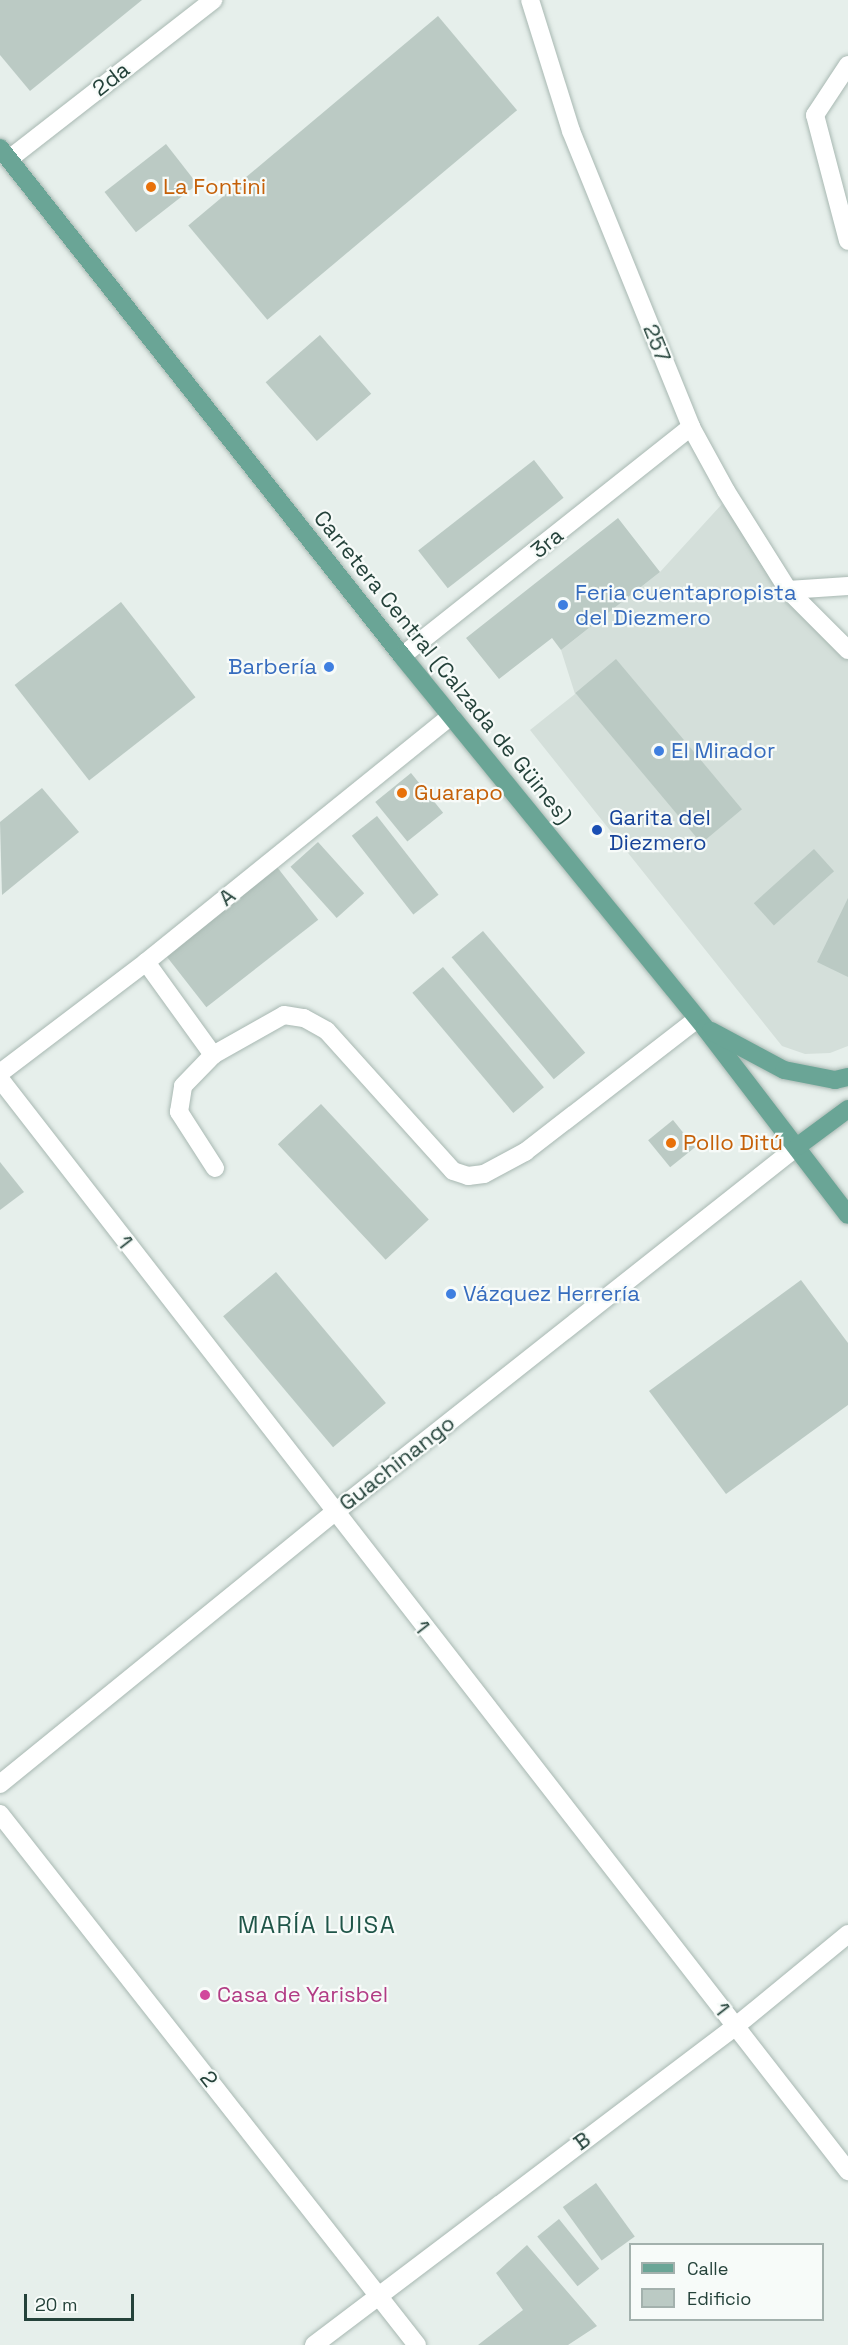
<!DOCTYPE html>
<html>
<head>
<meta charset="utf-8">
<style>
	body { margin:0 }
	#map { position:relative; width:848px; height:2345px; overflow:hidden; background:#e6efeb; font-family:"Space Grotesk",sans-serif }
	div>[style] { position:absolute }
	.built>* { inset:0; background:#d4dfda }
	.building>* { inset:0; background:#bbcac4; transform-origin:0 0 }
	.roads { filter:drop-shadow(0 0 2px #a8b8b2) drop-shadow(0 0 2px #a8b8b2) }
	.minor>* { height:18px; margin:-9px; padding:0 9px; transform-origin:9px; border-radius:9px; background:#fff }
	.major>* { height:18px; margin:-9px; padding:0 9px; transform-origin:9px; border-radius:9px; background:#6aa596 }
	.dots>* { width:16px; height:16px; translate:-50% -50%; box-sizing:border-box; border:3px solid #f7fbf9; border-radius:50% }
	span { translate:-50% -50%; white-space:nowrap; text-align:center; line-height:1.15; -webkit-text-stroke:4.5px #f7fbf9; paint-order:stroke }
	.street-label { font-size:22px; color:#24423a }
	.food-label { font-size:22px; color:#c56008 }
	.left { translate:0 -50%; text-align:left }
	.shop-label { font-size:22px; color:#366cbe }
	.right { translate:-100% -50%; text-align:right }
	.transit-label { font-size:22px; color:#164399 }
	.hotel-label { font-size:22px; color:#b23c85 }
	.neighbourhood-label { font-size:24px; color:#1f5548; letter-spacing:1.5px }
	.legend { position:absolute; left:629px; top:2243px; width:195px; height:78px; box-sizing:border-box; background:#f7fbf9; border:2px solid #a3b1ad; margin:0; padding:8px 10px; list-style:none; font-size:18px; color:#24423a }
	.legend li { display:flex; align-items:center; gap:12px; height:30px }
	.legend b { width:30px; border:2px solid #a3b1ad }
	.scale { position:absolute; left:24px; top:2294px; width:110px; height:27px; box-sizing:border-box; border:3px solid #24423a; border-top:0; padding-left:8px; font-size:18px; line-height:21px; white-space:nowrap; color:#24423a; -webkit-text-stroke:4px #f7fbf9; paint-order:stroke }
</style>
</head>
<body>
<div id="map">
	<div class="built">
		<div style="clip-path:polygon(722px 504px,848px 652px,848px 1046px,830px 1053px,805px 1054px,782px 1046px,530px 730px,575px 694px,561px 650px,660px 572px)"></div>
	</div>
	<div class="building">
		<div style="clip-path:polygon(0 0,142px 0,30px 91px,0 55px)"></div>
		<div style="left:438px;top:16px;width:123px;height:326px;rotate:50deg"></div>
		<div style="left:166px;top:144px;width:51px;height:78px;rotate:52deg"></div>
		<div style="left:320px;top:335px;width:78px;height:72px;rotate:49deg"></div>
		<div style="left:534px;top:460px;width:48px;height:147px;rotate:52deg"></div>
		<div style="clip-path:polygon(618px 518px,660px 572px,561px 650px,552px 638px,499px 679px,466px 638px)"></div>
		<div style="left:121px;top:602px;width:121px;height:135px;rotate:52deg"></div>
		<div style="left:616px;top:659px;width:196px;height:53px;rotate:50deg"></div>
		<div style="left:411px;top:773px;width:51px;height:46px;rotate:51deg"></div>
		<div style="clip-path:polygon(42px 788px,79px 832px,2px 895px,0 822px)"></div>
		<div style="left:377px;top:816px;width:100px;height:32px;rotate:52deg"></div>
		<div style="left:318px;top:842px;width:69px;height:37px;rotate:48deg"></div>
		<div style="left:814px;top:849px;width:30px;height:81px;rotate:48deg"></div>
		<div style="left:277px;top:867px;width:67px;height:142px;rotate:52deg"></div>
		<div style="clip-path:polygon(848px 898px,848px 977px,817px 962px)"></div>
		<div style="left:483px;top:931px;width:159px;height:41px;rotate:50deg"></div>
		<div style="left:443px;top:967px;width:157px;height:40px;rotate:50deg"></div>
		<div style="left:321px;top:1104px;width:158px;height:59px;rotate:47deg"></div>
		<div style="left:673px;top:1120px;width:35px;height:32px;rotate:51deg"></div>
		<div style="clip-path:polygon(0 1162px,24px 1192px,0 1210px)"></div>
		<div style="left:276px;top:1272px;width:171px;height:69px;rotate:50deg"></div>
		<div style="clip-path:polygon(801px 1280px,848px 1343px,848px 1405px,726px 1494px,649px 1391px)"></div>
		<div style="left:596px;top:2183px;width:66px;height:41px;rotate:54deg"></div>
		<div style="left:559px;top:2219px;width:64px;height:28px;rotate:51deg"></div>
		<div style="clip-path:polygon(527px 2245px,597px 2326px,568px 2345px,478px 2345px,523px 2310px,496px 2273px)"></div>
	</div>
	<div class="roads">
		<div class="minor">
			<div style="left:530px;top:0;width:137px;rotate:72.6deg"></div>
			<div style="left:571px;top:131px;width:319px;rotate:67.9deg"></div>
			<div style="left:691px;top:427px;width:73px;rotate:61.3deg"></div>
			<div style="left:726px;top:491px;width:117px;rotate:57.9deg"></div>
			<div style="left:788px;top:590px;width:85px;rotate:45deg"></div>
			<div style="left:848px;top:65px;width:60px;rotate:123.4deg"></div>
			<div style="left:815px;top:115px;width:130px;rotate:75.3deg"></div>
			<div style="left:9px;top:159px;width:259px;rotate:-37.9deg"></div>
			<div style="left:788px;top:590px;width:60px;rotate:-3.8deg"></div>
			<div style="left:402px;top:656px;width:369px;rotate:-38.4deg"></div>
			<div style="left:146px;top:962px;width:115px;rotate:54.2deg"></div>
			<div style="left:0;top:1073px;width:183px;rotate:-37.2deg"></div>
			<div style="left:146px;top:962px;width:392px;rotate:-38.9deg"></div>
			<div style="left:0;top:1079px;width:1383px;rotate:52.17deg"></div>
			<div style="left:215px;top:1168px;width:67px;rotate:-122.7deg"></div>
			<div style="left:179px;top:1112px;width:26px;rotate:-81deg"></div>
			<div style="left:183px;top:1086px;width:43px;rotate:-45.9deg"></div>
			<div style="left:213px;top:1055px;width:81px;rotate:-29.4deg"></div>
			<div style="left:284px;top:1015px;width:20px;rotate:9deg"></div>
			<div style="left:304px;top:1018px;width:26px;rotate:29deg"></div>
			<div style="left:327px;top:1031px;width:188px;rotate:48deg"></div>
			<div style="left:453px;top:1171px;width:16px;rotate:18deg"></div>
			<div style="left:468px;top:1176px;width:16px;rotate:-7deg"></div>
			<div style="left:484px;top:1174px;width:47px;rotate:-28.2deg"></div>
			<div style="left:525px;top:1152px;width:217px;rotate:-37.7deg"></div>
			<div style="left:0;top:1784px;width:430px;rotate:-39.1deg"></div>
			<div style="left:334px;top:1513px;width:592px;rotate:-38.34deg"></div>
			<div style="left:0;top:1814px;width:675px;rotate:51.86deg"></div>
			<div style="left:314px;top:2345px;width:529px;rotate:-37.09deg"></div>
			<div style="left:736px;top:2026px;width:145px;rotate:-39.4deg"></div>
		</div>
		<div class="major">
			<div style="left:0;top:148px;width:648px;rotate:51.64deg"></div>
			<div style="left:402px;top:656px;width:480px;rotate:50.8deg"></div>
			<div style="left:705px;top:1028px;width:235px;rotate:52.6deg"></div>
			<div style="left:711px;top:1031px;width:83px;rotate:28.1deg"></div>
			<div style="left:784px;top:1070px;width:52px;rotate:11.1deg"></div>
			<div style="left:835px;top:1080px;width:13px;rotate:-13deg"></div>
			<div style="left:798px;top:1146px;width:62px;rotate:-36.5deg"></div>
		</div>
	</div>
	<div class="dots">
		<div style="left:151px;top:187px;background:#e8710a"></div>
		<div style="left:563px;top:605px;background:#3f7fe0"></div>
		<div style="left:329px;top:667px;background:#3f7fe0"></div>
		<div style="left:659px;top:751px;background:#3f7fe0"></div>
		<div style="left:402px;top:793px;background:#e8710a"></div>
		<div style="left:597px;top:830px;background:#1a4fb4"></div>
		<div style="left:671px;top:1143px;background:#e8710a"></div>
		<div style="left:451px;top:1294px;background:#3f7fe0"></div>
		<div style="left:205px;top:1995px;background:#d1479c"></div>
	</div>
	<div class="street-label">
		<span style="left:111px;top:79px;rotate:-38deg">2da</span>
		<span style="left:657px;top:343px;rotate:68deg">257</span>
		<span style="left:547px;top:543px;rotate:-39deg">3ra</span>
		<span style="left:443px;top:667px;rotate:51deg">Carretera Central (Calzada de Güines)</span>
		<span style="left:227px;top:897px;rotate:-39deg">A</span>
		<span style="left:125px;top:1242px;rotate:52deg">1</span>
		<span style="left:397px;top:1463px;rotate:-38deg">Guachinango</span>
		<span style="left:422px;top:1627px;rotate:52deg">1</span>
		<span style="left:722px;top:2009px;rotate:52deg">1</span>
		<span style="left:209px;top:2079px;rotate:52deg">2</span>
		<span style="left:582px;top:2141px;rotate:-37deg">B</span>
	</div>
	<div class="food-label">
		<span class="left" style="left:163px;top:187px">La Fontini</span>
		<span class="left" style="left:414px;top:793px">Guarapo</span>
		<span class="left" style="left:683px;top:1143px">Pollo Ditú</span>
	</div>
	<div class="shop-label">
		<span class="left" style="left:575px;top:605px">Feria cuentapropista<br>del Diezmero</span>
		<span class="right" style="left:317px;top:667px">Barbería</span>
		<span class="left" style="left:671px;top:751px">El Mirador</span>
		<span class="left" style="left:463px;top:1294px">Vázquez Herrería</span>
	</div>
	<div class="transit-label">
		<span class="left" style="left:609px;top:830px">Garita del<br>Diezmero</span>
	</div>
	<div class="hotel-label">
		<span class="left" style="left:217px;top:1995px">Casa de Yarisbel</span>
	</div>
	<div class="neighbourhood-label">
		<span style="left:317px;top:1925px">MARÍA LUISA</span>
	</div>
	<ul class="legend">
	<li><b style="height:8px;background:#6aa596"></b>Calle</li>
	<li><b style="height:16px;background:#bbcac4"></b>Edificio</li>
	</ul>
	<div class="scale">20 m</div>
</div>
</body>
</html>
